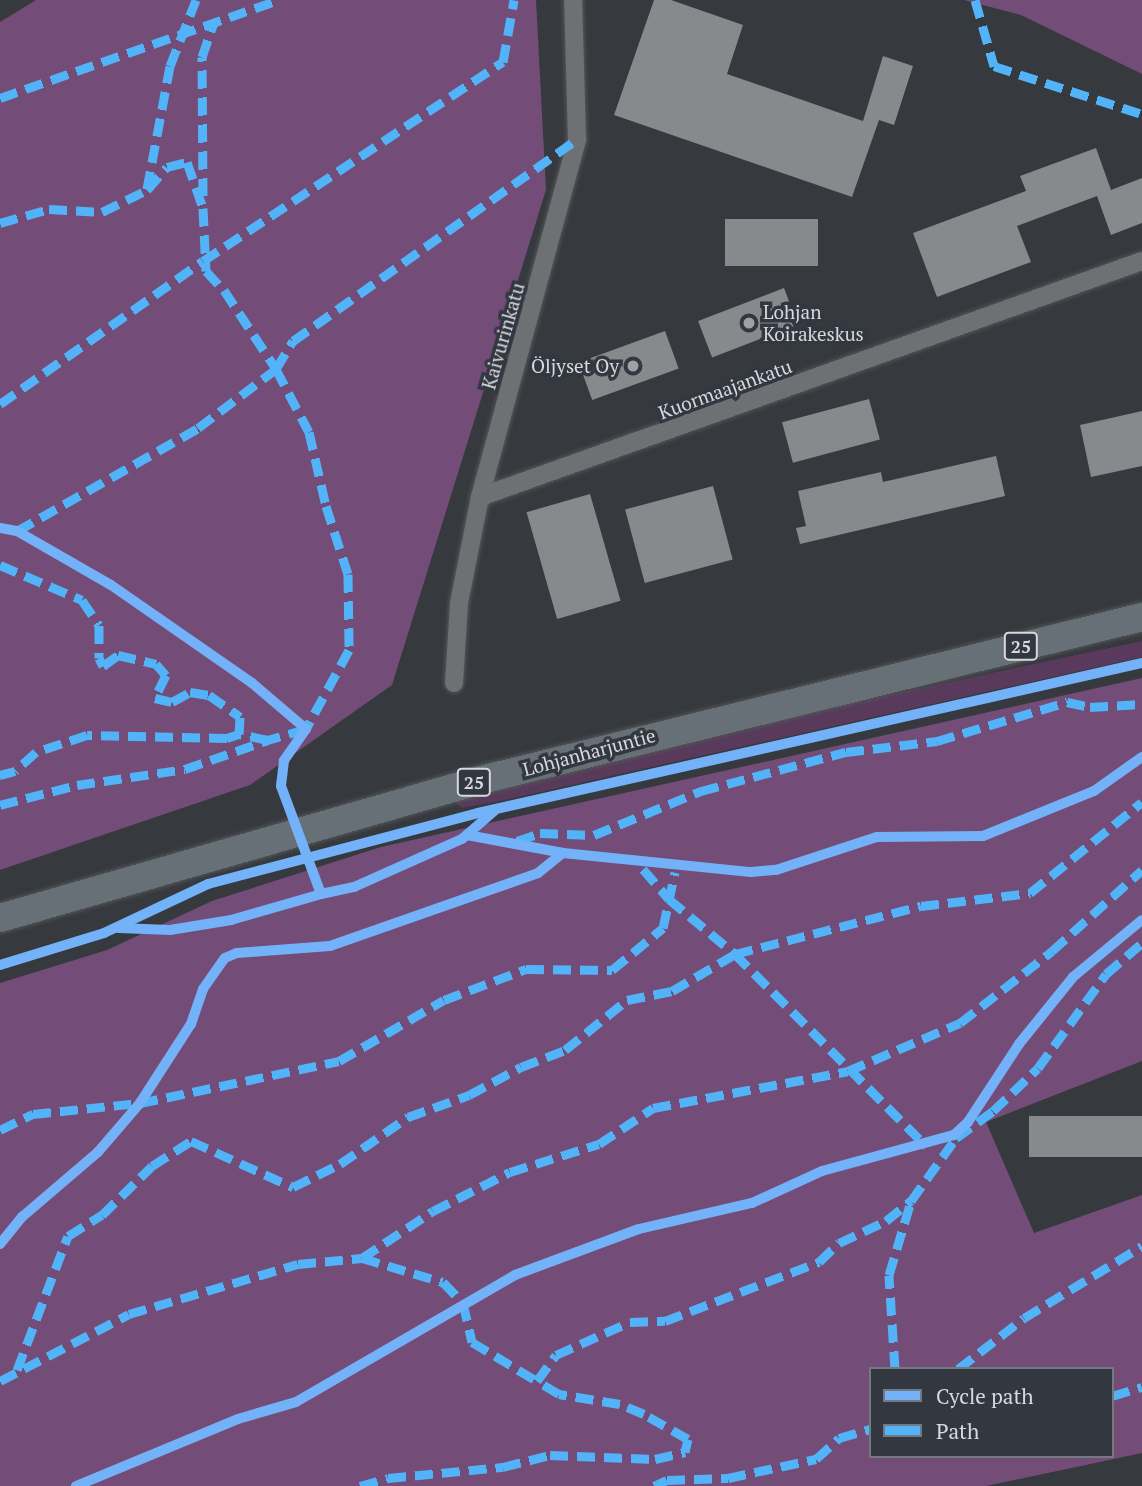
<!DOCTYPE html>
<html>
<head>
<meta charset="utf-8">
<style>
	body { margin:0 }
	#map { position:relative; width:1142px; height:1486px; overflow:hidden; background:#36393d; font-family:"PT Serif",serif }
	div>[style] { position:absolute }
	.green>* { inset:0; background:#593a5c }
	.forest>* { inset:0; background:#734d77 }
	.building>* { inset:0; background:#88898d; transform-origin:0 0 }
	.roads { filter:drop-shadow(0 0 2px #535558) drop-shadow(0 0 2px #535558) }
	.minor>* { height:18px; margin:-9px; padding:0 9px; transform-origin:9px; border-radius:9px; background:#6e7074 }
	.trunk>* { height:28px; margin:-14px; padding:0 14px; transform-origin:14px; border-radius:14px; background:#677076 }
	.quiet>* { height:9px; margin-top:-4.5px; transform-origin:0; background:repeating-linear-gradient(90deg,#52b3f8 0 18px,transparent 0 27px) }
	.cycleway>* { height:10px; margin:-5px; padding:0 5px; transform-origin:5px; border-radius:5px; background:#73b2f8 }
	.dots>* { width:19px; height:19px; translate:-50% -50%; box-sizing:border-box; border:4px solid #333840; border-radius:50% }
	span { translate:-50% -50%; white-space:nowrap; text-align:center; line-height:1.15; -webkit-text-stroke:7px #333840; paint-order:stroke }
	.shield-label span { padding:2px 5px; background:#333840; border:2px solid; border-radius:5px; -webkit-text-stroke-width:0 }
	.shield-label { font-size:18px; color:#d6d9de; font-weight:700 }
	.poi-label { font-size:19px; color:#d6d9de }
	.left { translate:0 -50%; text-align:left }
	.right { translate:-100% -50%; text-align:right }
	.street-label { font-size:19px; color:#d6d9de }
	.legend { position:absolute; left:869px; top:1367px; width:245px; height:91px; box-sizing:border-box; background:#333840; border:2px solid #74787f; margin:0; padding:9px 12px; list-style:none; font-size:21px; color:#d6d9de }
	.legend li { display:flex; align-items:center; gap:14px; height:35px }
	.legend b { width:35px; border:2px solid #74787f }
</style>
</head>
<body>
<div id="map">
	<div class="green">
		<div style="clip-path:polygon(1142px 641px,1142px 657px,1133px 659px,500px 801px,462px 808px,454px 801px,856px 702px)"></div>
	</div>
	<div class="forest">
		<div style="clip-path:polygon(36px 0,536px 0,546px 190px,392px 685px,250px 785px,0 870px,0 22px)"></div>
		<div style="clip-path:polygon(964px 0,1142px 0,1142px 74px,1021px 15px)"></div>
		<div style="clip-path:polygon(evenodd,1142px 678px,1142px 1061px,986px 1122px,1034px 1233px,1142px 1195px,1142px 1453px,986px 1486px,0 1486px,0 983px,107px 950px,212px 901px,381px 847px,1142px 678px,871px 1369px,1112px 1369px,1112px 1456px,871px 1456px,871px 1369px)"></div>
	</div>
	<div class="building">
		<div style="clip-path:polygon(654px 0,671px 0,743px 25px,727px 74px,863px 121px,883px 56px,913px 66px,894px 125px,879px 120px,852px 197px,614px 115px)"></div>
		<div style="clip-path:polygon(1096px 148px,1111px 190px,1142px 178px,1142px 223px,1111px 235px,1097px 196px,1017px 226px,1031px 262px,937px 297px,913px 233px,1026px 191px,1020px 176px)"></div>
		<div style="left:725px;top:219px;width:93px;height:47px"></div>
		<div style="left:784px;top:288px;width:39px;height:92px;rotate:69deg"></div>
		<div style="left:665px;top:331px;width:40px;height:92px;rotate:70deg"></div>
		<div style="left:869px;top:399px;width:42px;height:90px;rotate:75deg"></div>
		<div style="clip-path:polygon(1142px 411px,1142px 466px,1091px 477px,1080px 425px)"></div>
		<div style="clip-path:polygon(996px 456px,1005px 496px,800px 544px,796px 528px,806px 526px,798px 491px,881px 472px,883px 482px)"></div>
		<div style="left:713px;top:486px;width:76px;height:91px;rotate:75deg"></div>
		<div style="left:590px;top:494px;width:111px;height:66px;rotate:74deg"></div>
		<div style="left:1142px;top:1116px;width:41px;height:113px;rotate:90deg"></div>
	</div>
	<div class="roads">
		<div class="minor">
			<div style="left:480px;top:497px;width:703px;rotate:-19.62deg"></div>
			<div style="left:454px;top:683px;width:80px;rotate:-86.4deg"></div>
			<div style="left:459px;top:603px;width:108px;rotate:-78.8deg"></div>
			<div style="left:480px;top:497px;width:371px;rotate:-74.8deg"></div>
			<div style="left:577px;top:139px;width:139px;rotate:-91.6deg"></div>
		</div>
		<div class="trunk">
			<div style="left:0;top:918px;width:500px;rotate:-16.01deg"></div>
			<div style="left:481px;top:780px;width:681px;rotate:-13.85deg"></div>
		</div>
	</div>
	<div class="quiet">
		<div style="left:975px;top:0;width:69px;rotate:73.9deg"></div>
		<div style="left:994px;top:66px;width:156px;rotate:18deg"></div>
		<div style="left:0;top:98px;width:296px;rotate:-19.4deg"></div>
		<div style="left:147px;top:189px;width:125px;rotate:-79.4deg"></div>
		<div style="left:170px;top:66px;width:71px;rotate:-68.5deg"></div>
		<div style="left:203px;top:196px;width:139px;rotate:-90.4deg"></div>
		<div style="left:202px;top:57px;width:36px;rotate:-71deg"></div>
		<div style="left:0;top:223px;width:51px;rotate:-15.9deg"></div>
		<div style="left:49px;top:209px;width:53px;rotate:3.2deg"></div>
		<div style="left:102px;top:212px;width:50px;rotate:-26.1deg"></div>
		<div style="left:147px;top:190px;width:30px;rotate:-49deg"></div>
		<div style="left:167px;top:167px;width:21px;rotate:-14deg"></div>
		<div style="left:187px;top:162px;width:49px;rotate:70.8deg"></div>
		<div style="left:203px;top:208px;width:63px;rotate:87.3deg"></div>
		<div style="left:206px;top:271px;width:26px;rotate:47deg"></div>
		<div style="left:224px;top:290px;width:95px;rotate:56.6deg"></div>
		<div style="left:276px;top:369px;width:71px;rotate:62.4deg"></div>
		<div style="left:309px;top:432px;width:76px;rotate:77.1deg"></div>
		<div style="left:326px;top:506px;width:71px;rotate:72.1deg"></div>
		<div style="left:348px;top:574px;width:76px;rotate:89.2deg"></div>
		<div style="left:349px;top:650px;width:90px;rotate:118.6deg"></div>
		<div style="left:306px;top:729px;width:40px;rotate:164deg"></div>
		<div style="left:268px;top:740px;width:30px;rotate:-168deg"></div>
		<div style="left:0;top:404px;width:248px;rotate:-35.2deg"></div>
		<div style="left:203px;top:261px;width:360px;rotate:-33.6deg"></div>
		<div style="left:503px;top:62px;width:63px;rotate:-79.9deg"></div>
		<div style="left:17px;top:531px;width:208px;rotate:-29.6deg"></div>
		<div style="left:198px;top:428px;width:98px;rotate:-37.1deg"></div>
		<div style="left:276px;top:369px;width:33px;rotate:-59deg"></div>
		<div style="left:293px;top:341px;width:349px;rotate:-35.4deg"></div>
		<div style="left:0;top:565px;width:89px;rotate:23.1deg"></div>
		<div style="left:82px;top:600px;width:30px;rotate:56deg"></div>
		<div style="left:99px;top:625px;width:33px;rotate:90deg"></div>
		<div style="left:99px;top:658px;width:9px;rotate:63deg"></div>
		<div style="left:103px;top:666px;width:19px;rotate:-36deg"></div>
		<div style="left:118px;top:655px;width:39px;rotate:13deg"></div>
		<div style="left:156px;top:664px;width:15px;rotate:48deg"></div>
		<div style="left:166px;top:675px;width:25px;rotate:116deg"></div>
		<div style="left:155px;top:698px;width:17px;rotate:13deg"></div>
		<div style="left:172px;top:702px;width:21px;rotate:-29deg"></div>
		<div style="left:190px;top:692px;width:19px;rotate:9deg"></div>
		<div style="left:209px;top:695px;width:38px;rotate:35deg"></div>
		<div style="left:240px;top:717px;width:17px;rotate:93deg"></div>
		<div style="left:239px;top:734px;width:13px;rotate:162deg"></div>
		<div style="left:227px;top:738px;width:140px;rotate:-178.8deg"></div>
		<div style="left:87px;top:735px;width:54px;rotate:161.6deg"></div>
		<div style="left:36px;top:752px;width:28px;rotate:138deg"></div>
		<div style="left:15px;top:771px;width:16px;rotate:165deg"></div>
		<div style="left:0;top:805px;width:80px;rotate:-14.6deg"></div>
		<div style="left:77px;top:785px;width:109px;rotate:-8.4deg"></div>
		<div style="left:185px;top:769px;width:88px;rotate:-19.3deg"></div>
		<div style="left:517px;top:841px;width:24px;rotate:-19deg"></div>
		<div style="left:540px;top:833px;width:54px;rotate:2.1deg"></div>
		<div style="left:594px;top:835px;width:116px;rotate:-22.4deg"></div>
		<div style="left:701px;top:791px;width:150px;rotate:-15.1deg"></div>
		<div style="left:846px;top:752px;width:92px;rotate:-6.9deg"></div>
		<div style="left:937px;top:741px;width:136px;rotate:-16.7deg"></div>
		<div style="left:1067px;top:702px;width:24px;rotate:12deg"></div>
		<div style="left:1090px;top:707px;width:52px;rotate:-3.3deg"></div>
		<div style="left:643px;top:869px;width:40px;rotate:49deg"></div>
		<div style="left:669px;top:899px;width:86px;rotate:39.8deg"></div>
		<div style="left:735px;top:954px;width:271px;rotate:45.1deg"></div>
		<div style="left:0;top:1130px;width:37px;rotate:-26deg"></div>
		<div style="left:33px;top:1114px;width:108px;rotate:-5.9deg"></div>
		<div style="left:140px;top:1103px;width:203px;rotate:-11.9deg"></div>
		<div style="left:339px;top:1061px;width:121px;rotate:-30.2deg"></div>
		<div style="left:444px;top:1000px;width:88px;rotate:-20.7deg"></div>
		<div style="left:526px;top:969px;width:86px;rotate:0.7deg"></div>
		<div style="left:612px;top:970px;width:66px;rotate:-39.5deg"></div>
		<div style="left:663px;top:928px;width:57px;rotate:-77.9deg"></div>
		<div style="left:362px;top:1258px;width:84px;rotate:16.5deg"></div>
		<div style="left:443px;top:1282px;width:29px;rotate:46deg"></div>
		<div style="left:463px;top:1303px;width:40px;rotate:77deg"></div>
		<div style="left:472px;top:1342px;width:76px;rotate:31deg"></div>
		<div style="left:895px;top:1369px;width:94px;rotate:-93.7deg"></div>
		<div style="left:889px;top:1275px;width:77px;rotate:-73.4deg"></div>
		<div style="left:958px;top:1369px;width:83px;rotate:-37.7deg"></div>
		<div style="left:1024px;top:1318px;width:138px;rotate:-31.4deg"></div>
		<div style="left:17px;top:1370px;width:143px;rotate:-69.2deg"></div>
		<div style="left:68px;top:1236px;width:40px;rotate:-32deg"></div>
		<div style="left:102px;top:1215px;width:70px;rotate:-44.4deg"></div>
		<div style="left:152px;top:1166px;width:46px;rotate:-32.7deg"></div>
		<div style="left:191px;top:1141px;width:112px;rotate:24.3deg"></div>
		<div style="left:293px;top:1187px;width:52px;rotate:-26.1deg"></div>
		<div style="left:340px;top:1164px;width:83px;rotate:-34.7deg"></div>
		<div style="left:408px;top:1117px;width:65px;rotate:-19.8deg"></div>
		<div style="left:469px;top:1095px;width:59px;rotate:-28.3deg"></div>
		<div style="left:521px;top:1067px;width:47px;rotate:-21.1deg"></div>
		<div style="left:565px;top:1050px;width:80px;rotate:-38.9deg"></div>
		<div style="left:627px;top:1000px;width:46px;rotate:-11.3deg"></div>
		<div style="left:672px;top:991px;width:73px;rotate:-30.4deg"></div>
		<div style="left:735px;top:954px;width:192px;rotate:-14.5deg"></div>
		<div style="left:921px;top:906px;width:110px;rotate:-6.8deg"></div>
		<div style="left:1030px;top:893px;width:144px;rotate:-39.1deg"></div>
		<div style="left:0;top:1381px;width:145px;rotate:-27.4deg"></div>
		<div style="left:129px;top:1314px;width:176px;rotate:-16.5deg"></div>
		<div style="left:298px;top:1264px;width:64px;rotate:-5.4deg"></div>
		<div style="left:362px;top:1258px;width:85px;rotate:-33.5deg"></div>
		<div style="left:433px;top:1211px;width:86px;rotate:-26.9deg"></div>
		<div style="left:510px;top:1172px;width:93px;rotate:-17.5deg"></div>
		<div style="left:599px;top:1144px;width:65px;rotate:-33.7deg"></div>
		<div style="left:653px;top:1108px;width:198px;rotate:-10.7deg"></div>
		<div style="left:848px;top:1071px;width:122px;rotate:-23.2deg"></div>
		<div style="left:960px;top:1023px;width:117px;rotate:-38deg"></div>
		<div style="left:1052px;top:951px;width:121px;rotate:-42deg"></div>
		<div style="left:1112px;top:1396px;width:31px;rotate:-17deg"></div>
		<div style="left:360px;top:1486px;width:29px;rotate:-16deg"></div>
		<div style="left:388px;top:1478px;width:116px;rotate:-5.5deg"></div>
		<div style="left:503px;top:1467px;width:49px;rotate:-14.3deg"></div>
		<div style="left:550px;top:1455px;width:105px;rotate:2.2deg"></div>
		<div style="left:655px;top:1459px;width:31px;rotate:-13deg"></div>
		<div style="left:685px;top:1452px;width:13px;rotate:-77deg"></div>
		<div style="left:688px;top:1439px;width:51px;rotate:-150.4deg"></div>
		<div style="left:644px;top:1414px;width:26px;rotate:-157deg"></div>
		<div style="left:620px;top:1404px;width:62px;rotate:-170.7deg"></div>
		<div style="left:559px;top:1394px;width:26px;rotate:-149deg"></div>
		<div style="left:537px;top:1381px;width:32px;rotate:-54deg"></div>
		<div style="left:556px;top:1355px;width:54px;rotate:-24.2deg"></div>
		<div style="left:605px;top:1333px;width:27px;rotate:-24deg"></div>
		<div style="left:630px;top:1322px;width:35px;rotate:-2deg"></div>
		<div style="left:665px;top:1321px;width:165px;rotate:-21deg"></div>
		<div style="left:819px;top:1262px;width:28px;rotate:-44deg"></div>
		<div style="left:839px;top:1243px;width:52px;rotate:-25.1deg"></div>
		<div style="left:886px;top:1221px;width:32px;rotate:-39deg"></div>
		<div style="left:911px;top:1201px;width:77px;rotate:-54.5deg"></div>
		<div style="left:956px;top:1138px;width:46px;rotate:-36.1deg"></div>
		<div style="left:993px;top:1111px;width:62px;rotate:-43.7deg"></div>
		<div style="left:1038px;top:1068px;width:116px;rotate:-54.1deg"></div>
		<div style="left:1106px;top:974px;width:48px;rotate:-40.7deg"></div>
		<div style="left:654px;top:1486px;width:14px;rotate:-25deg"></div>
		<div style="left:667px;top:1480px;width:61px;rotate:-1.9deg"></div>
		<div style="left:728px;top:1478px;width:90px;rotate:-12.2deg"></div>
		<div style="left:816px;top:1459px;width:31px;rotate:-42deg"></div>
		<div style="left:839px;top:1438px;width:33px;rotate:-16deg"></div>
	</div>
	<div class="cycleway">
		<div style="left:0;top:528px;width:17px;rotate:10deg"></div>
		<div style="left:17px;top:531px;width:108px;rotate:29.9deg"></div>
		<div style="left:111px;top:585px;width:172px;rotate:34.8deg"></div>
		<div style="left:252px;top:683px;width:71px;rotate:40.4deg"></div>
		<div style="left:306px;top:729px;width:39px;rotate:125deg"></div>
		<div style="left:284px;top:761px;width:25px;rotate:97deg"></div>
		<div style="left:281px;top:786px;width:115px;rotate:69.7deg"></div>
		<div style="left:321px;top:894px;width:34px;rotate:-12deg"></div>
		<div style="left:354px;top:887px;width:118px;rotate:-24deg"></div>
		<div style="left:462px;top:839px;width:43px;rotate:-41.2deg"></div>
		<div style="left:467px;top:835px;width:98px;rotate:10.6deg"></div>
		<div style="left:119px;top:928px;width:51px;rotate:2.2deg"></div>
		<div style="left:170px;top:930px;width:62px;rotate:-9.3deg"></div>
		<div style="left:231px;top:920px;width:94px;rotate:-16.1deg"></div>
		<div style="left:0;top:965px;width:109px;rotate:-17.1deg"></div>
		<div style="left:104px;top:933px;width:115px;rotate:-25.2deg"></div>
		<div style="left:208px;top:884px;width:279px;rotate:-14.7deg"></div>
		<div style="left:478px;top:813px;width:681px;rotate:-12.73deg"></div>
		<div style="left:0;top:1244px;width:35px;rotate:-51deg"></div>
		<div style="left:22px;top:1217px;width:100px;rotate:-40.5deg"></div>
		<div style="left:98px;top:1152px;width:65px;rotate:-49.4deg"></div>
		<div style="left:140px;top:1103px;width:94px;rotate:-57.2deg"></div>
		<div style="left:191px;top:1024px;width:37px;rotate:-71deg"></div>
		<div style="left:203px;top:989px;width:38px;rotate:-55deg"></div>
		<div style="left:225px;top:958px;width:13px;rotate:-23deg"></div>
		<div style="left:237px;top:953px;width:93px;rotate:-4.3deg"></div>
		<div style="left:330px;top:946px;width:220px;rotate:-19.3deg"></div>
		<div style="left:538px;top:873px;width:32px;rotate:-39deg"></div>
		<div style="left:563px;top:853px;width:189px;rotate:5.8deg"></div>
		<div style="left:751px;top:872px;width:25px;rotate:-5deg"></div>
		<div style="left:776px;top:870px;width:106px;rotate:-18.1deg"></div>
		<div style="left:877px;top:837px;width:106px;rotate:-0.5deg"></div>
		<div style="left:983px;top:836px;width:120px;rotate:-22.1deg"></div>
		<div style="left:1094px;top:791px;width:59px;rotate:-35.3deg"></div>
		<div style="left:76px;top:1486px;width:175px;rotate:-22.5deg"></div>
		<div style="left:238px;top:1419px;width:60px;rotate:-16.3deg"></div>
		<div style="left:296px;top:1402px;width:253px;rotate:-30.1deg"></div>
		<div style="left:515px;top:1275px;width:132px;rotate:-20.4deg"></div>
		<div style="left:639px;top:1229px;width:116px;rotate:-13deg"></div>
		<div style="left:752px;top:1203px;width:77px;rotate:-24.6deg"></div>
		<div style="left:822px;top:1171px;width:137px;rotate:-15.3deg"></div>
		<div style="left:954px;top:1135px;width:19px;rotate:-43deg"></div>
		<div style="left:968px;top:1122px;width:93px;rotate:-56.8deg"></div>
		<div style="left:1019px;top:1044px;width:86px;rotate:-51.1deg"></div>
		<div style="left:1073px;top:977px;width:89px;rotate:-39.6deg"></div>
	</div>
	<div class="dots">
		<div style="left:749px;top:323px;background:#9ea1a6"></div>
		<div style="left:633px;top:366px;background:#9ea1a6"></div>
	</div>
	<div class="shield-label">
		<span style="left:1021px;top:646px">25</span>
		<span style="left:474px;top:782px">25</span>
	</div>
	<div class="poi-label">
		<span class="left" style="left:763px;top:323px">Lohjan<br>Koirakeskus</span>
		<span class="right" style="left:619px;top:366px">Öljyset Oy</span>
	</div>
	<div class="street-label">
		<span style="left:503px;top:336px;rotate:-74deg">Kaivurinkatu</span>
		<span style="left:725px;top:389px;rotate:-20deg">Kuormaajankatu</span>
		<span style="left:589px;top:752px;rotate:-15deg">Lohjanharjuntie</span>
	</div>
	<ul class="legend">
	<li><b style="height:9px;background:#73b2f8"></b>Cycle path</li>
	<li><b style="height:9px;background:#52b3f8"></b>Path</li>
	</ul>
</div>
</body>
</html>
